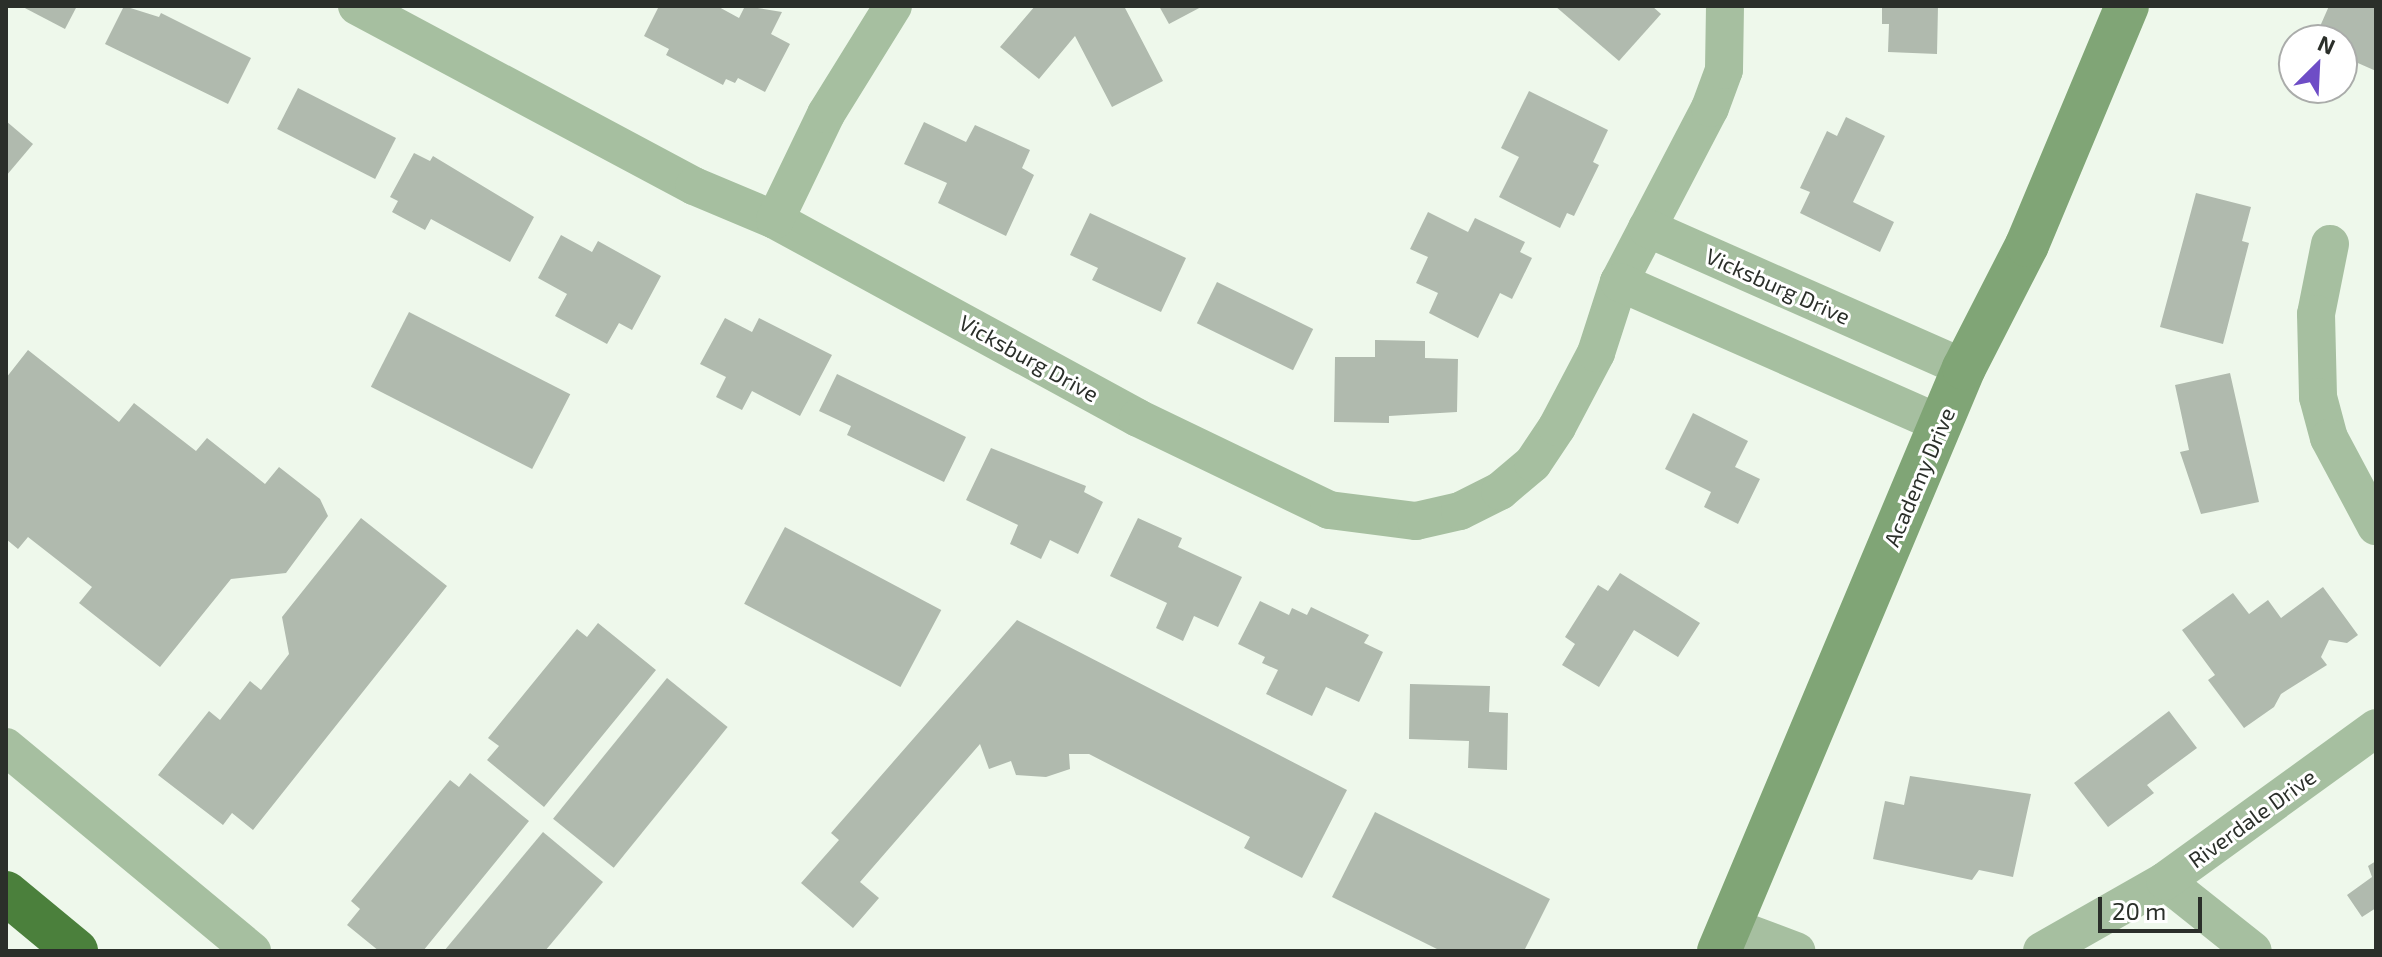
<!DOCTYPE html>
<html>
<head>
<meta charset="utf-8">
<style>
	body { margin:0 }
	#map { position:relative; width:2382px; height:957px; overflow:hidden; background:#eef8eb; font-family:"Exo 2",sans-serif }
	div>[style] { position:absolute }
	.building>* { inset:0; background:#b0baae; transform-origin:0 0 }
	.street>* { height:38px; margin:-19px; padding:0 19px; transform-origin:19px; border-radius:19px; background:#a6bfa0 }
	.secondary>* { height:44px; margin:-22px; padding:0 22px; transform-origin:22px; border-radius:22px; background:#80a576 }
	.highway>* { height:44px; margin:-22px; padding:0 22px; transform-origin:22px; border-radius:22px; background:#4b803c }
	span { translate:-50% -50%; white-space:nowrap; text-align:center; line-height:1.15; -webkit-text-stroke:6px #fff; paint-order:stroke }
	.street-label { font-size:22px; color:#2b2f2a }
	.frame { position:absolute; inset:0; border:8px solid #2b2f2a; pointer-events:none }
	.north { position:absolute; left:2278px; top:24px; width:80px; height:80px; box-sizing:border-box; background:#fff; border:2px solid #aaacaa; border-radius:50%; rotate:24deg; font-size:22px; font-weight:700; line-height:32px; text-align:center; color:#2b2f2a }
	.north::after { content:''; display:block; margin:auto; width:28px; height:36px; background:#6e4dc6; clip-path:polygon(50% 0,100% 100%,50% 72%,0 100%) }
	.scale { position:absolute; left:2098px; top:897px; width:104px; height:36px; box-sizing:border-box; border:4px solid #2b2f2a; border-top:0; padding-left:10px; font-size:24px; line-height:28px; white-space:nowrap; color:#2b2f2a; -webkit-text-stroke:6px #fff; paint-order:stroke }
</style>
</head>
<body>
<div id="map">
	<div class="building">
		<div style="clip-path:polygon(21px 6px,77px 6px,65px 29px)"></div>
		<div style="clip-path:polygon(124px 6px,159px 17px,161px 13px,251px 58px,228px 104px,105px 44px)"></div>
		<div style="clip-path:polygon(659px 6px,717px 6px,739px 18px,745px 6px,782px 12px,771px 34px,790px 44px,765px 92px,738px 78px,735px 83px,726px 79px,723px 85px,666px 55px,669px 49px,644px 36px)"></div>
		<div style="clip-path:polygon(1035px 6px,1124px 6px,1163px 81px,1112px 107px,1075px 36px,1039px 79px,1000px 47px)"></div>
		<div style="clip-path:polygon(1159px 6px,1203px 6px,1169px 24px)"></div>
		<div style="clip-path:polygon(1555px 6px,1652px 6px,1661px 14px,1619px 61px)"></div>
		<div style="clip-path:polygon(1882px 6px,1938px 6px,1937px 54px,1888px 52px,1889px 24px,1882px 24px)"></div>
		<div style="clip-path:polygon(2329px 6px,2376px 6px,2376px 71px,2342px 56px,2342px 40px,2314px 40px)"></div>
		<div style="left:298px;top:88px;width:110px;height:46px;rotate:27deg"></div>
		<div style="clip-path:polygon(1529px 91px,1608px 130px,1593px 162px,1599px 165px,1574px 216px,1567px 213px,1560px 228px,1499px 197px,1519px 157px,1501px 148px)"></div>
		<div style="clip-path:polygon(1846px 117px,1885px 136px,1853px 202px,1894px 222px,1880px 252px,1800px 213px,1810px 192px,1800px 188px,1827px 131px,1837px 136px)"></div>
		<div style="clip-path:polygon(6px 121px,33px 144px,6px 176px)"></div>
		<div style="clip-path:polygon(924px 122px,966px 142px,975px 125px,1030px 150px,1022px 168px,1034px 175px,1006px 236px,938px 203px,947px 183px,904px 164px)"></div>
		<div style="clip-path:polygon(414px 153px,430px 161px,433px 156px,534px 217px,510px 262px,431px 219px,425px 230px,392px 212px,398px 201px,390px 197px)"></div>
		<div style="clip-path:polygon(2196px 193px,2251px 207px,2242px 241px,2249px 243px,2223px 344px,2160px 327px)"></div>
		<div style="clip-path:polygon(1428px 212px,1468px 232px,1475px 218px,1525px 242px,1520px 252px,1532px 258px,1512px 299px,1500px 293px,1478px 338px,1429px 313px,1438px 293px,1416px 283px,1428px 257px,1410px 249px)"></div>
		<div style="clip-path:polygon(1090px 213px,1186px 258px,1161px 312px,1092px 280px,1098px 268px,1070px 255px)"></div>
		<div style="clip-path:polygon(561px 235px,592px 252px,598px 241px,661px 276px,632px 330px,619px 323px,607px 344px,555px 316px,567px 294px,538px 278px)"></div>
		<div style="left:1217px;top:282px;width:107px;height:46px;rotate:26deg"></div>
		<div style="left:409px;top:312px;width:181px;height:84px;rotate:27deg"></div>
		<div style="clip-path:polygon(725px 318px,752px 332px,759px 318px,832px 355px,800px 416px,752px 391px,742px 410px,716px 397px,726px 377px,700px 364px)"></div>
		<div style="clip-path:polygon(1375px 340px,1425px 341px,1425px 358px,1458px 359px,1457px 412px,1389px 416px,1389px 423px,1334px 422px,1335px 357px,1375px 357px)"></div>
		<div style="clip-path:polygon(28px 350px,119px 422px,134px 403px,196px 451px,207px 438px,265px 484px,279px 467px,320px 499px,328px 516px,286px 573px,231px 579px,160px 667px,79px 603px,92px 587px,28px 537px,18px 549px,6px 539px,6px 378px)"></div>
		<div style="clip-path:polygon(2230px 373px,2259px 502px,2201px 514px,2180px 452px,2189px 450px,2175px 385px)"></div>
		<div style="clip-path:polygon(837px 374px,966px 437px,944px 482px,847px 435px,851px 426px,819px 411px)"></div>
		<div style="clip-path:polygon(1693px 413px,1748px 441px,1735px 467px,1760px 479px,1738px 524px,1704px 507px,1711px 492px,1665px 469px)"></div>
		<div style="clip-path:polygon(991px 448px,1086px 486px,1084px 492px,1103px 502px,1078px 554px,1050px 540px,1041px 559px,1010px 544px,1018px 525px,966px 500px)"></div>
		<div style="clip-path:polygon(361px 518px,447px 586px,253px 830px,232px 813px,223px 825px,158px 775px,209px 711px,220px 720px,250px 681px,261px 690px,289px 654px,282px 617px)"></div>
		<div style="clip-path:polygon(1138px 518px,1182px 538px,1178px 547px,1242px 577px,1218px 627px,1194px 616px,1183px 641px,1156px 628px,1167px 603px,1110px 576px)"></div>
		<div style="left:785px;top:527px;width:177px;height:87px;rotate:28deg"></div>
		<div style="clip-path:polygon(1620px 573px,1700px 623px,1678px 657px,1634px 630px,1599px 687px,1562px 665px,1575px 644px,1565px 637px,1598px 585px,1608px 591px)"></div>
		<div style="clip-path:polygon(2323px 587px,2358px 635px,2347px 643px,2329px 640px,2321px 657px,2327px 665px,2281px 694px,2274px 707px,2244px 728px,2208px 680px,2215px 675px,2182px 630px,2233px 593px,2249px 614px,2268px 600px,2281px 618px)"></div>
		<div style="clip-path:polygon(1260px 601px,1289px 615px,1292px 608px,1307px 615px,1311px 607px,1369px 635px,1364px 643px,1383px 652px,1359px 702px,1326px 687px,1312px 716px,1266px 694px,1278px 670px,1262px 663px,1265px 657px,1238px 644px)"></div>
		<div style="clip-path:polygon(1017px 620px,1347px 790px,1302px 878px,1244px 848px,1250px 837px,1089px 754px,1069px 754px,1070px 769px,1046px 777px,1016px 775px,1011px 761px,989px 769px,980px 744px,860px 882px,879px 898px,853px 928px,801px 883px,839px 840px,831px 833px)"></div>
		<div style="clip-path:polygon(598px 623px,656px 670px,544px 807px,487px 760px,499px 746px,488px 738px,577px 629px,587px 637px)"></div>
		<div style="left:667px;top:678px;width:78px;height:181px;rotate:39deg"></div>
		<div style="clip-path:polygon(1410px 684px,1490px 686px,1489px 712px,1508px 713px,1507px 770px,1468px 768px,1469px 741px,1409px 739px)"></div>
		<div style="clip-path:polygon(2169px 711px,2197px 748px,2147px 785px,2154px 793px,2108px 827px,2074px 783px)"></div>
		<div style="clip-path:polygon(470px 773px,529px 821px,423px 951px,379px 951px,347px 925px,360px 909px,351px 901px,450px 780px,459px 787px)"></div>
		<div style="clip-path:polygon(1910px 776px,2031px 794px,2013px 877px,1979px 870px,1972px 880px,1873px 859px,1885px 801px,1904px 805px)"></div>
		<div style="clip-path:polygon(1375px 812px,1550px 899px,1524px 951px,1441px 951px,1332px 897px)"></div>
		<div style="clip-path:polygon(543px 832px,603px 882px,545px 951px,444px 951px)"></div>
		<div style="clip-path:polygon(2376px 861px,2376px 908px,2362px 917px,2347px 895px,2372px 877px,2368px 866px)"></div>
	</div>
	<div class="street">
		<div style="left:357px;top:6px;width:382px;rotate:28.1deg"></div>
		<div style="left:694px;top:186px;width:88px;rotate:22.8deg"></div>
		<div style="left:775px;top:220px;width:413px;rotate:28.6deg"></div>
		<div style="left:1138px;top:418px;width:212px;rotate:25.7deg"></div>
		<div style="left:1329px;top:510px;width:88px;rotate:7.2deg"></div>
		<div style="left:1416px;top:521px;width:45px;rotate:-12.8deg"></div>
		<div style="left:1460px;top:511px;width:45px;rotate:-26.6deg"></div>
		<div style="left:1500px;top:491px;width:43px;rotate:-40.3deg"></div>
		<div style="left:1533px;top:463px;width:43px;rotate:-56.3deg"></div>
		<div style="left:1557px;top:427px;width:84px;rotate:-62.2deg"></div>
		<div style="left:1596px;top:353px;width:75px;rotate:-72.1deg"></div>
		<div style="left:1619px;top:282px;width:196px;rotate:-62.4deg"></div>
		<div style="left:1710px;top:108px;width:40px;rotate:-69.8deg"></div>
		<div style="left:1724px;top:70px;width:64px;rotate:-89.1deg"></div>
		<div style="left:775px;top:220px;width:118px;rotate:-64.3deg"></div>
		<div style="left:826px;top:114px;width:127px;rotate:-58.2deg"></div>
		<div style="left:1647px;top:228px;width:347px;rotate:23.8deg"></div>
		<div style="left:2330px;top:244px;width:71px;rotate:101.3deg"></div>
		<div style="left:2316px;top:314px;width:83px;rotate:88.6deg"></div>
		<div style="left:2318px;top:397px;width:42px;rotate:75deg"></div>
		<div style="left:2329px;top:438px;width:100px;rotate:61.9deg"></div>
		<div style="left:1619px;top:282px;width:352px;rotate:23.8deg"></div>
		<div style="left:6px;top:747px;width:320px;rotate:39.7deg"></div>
		<div style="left:2165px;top:881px;width:112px;rotate:38.5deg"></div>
		<div style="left:1729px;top:926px;width:72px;rotate:20.5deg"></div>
		<div style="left:2042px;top:951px;width:142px;rotate:-29.6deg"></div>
		<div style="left:2165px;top:881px;width:261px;rotate:-35.9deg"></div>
	</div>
	<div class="secondary">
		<div style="left:1719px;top:951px;width:632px;rotate:-67.21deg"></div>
		<div style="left:1964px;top:368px;width:138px;rotate:-62.9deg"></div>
		<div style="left:2027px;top:245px;width:259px;rotate:-67.3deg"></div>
	</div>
	<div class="highway">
		<div style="left:6px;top:893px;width:91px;rotate:39.6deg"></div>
	</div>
	<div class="street-label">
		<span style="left:1778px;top:286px;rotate:24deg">Vicksburg Drive</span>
		<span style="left:1029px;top:358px;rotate:29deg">Vicksburg Drive</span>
		<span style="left:1919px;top:477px;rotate:-67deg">Academy Drive</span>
		<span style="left:2252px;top:818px;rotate:-36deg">Riverdale Drive</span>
	</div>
	<div class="frame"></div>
	<div class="north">N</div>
	<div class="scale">20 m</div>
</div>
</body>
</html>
